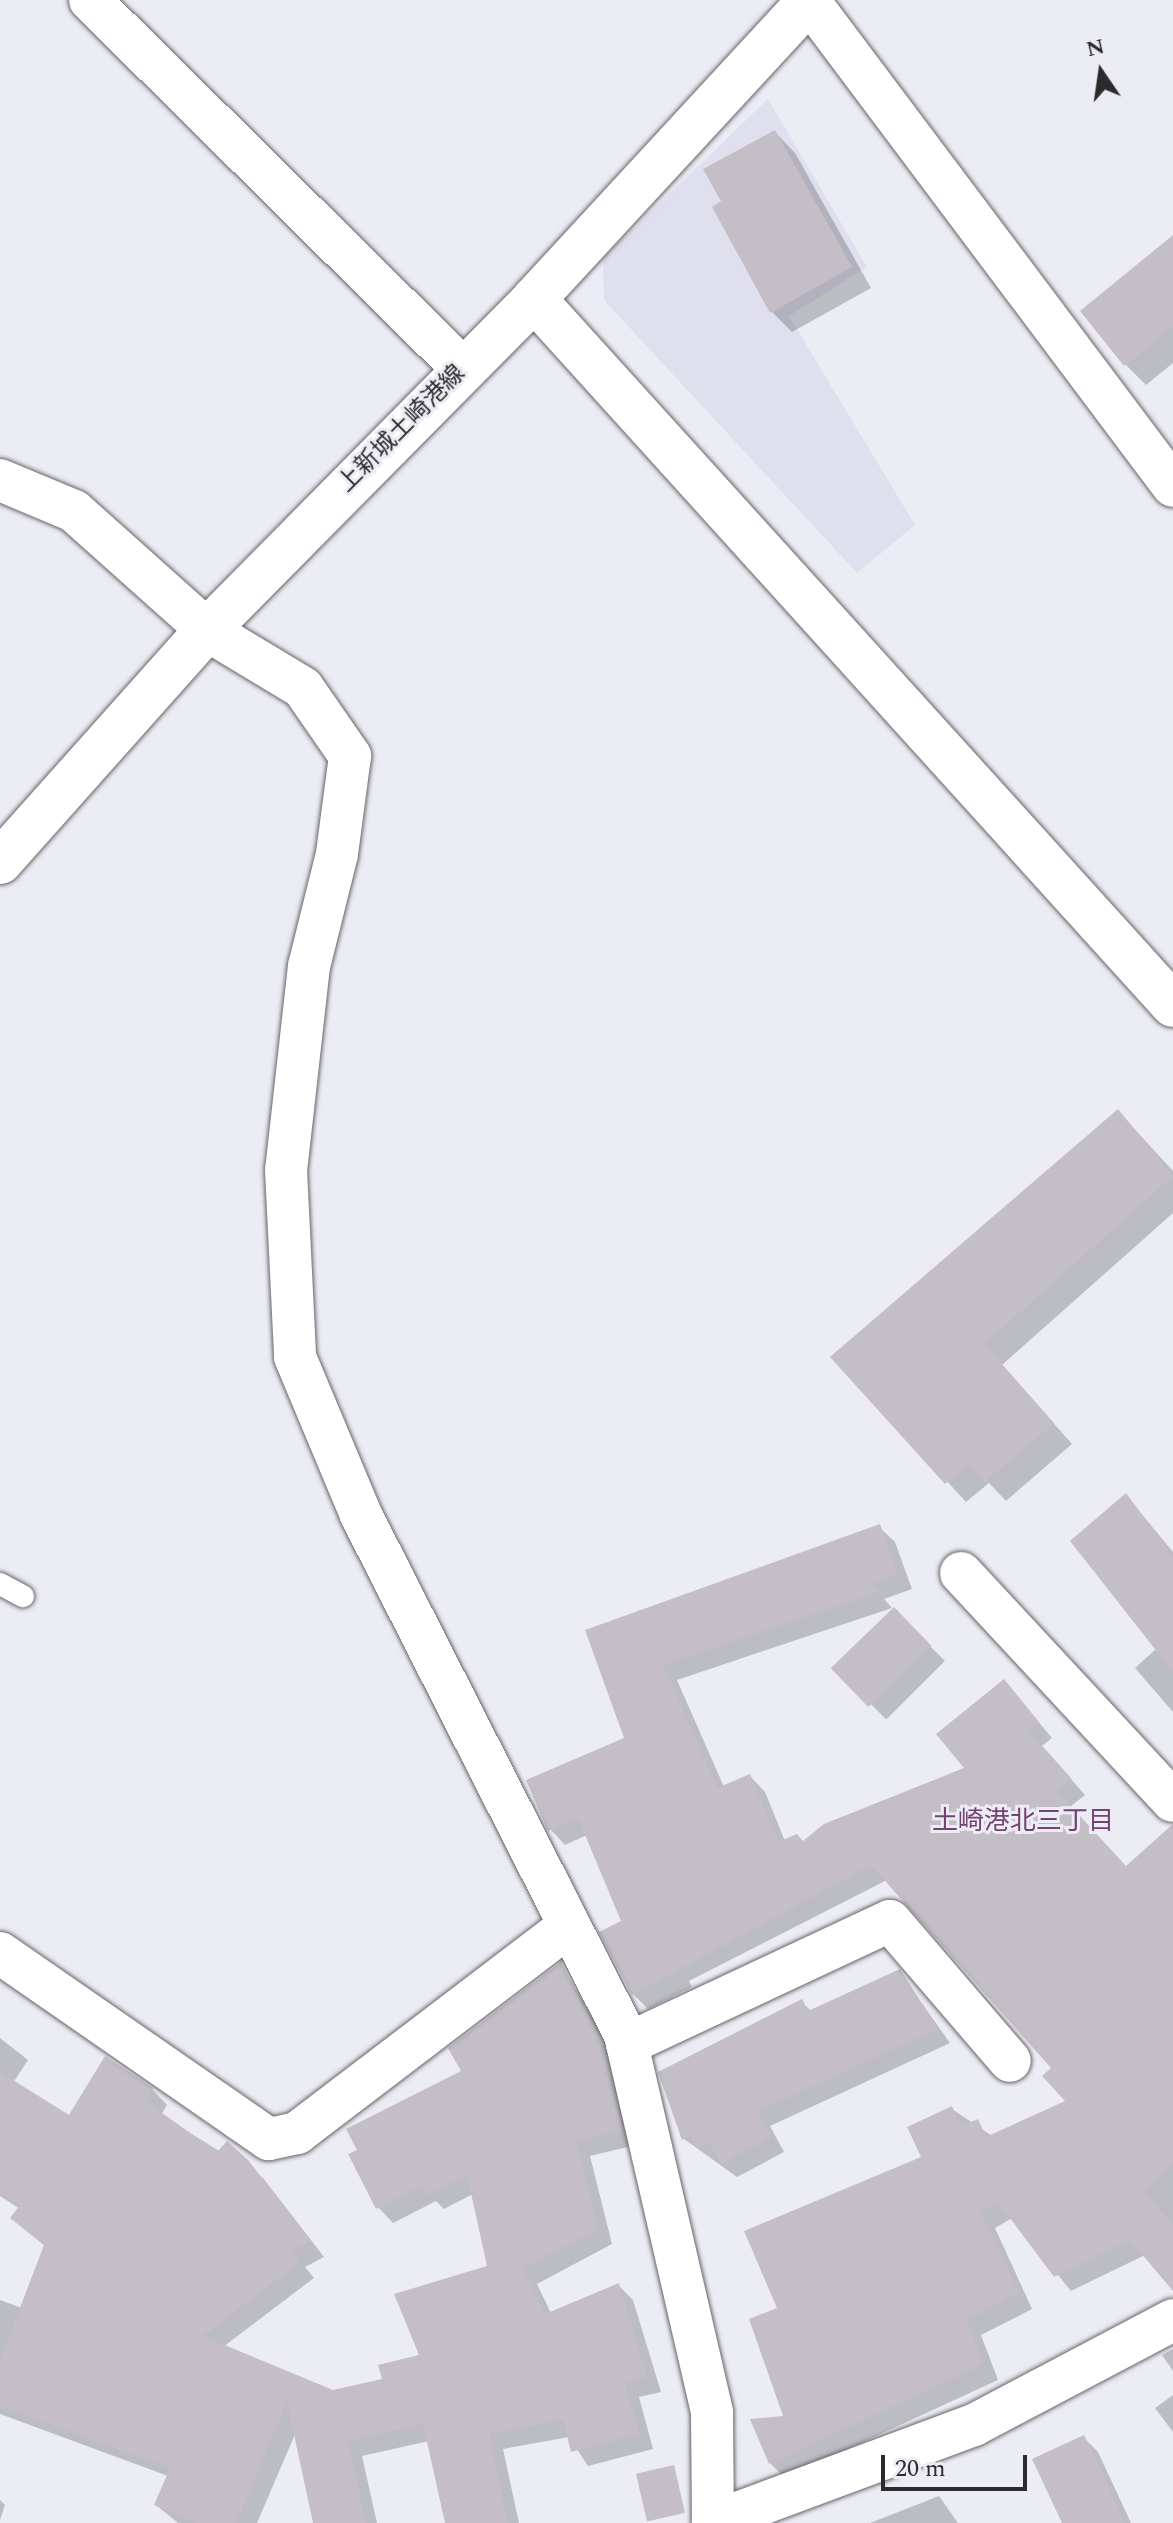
<!DOCTYPE html>
<html>
<head>
<meta charset="utf-8">
<style>
	body { margin:0 }
	#map { position:relative; width:1173px; height:2523px; overflow:hidden; background:#ececf4; font-family:Spectral,"Noto Sans JP",serif }
	div>[style] { position:absolute }
	.built>* { inset:0; background:#dfdfee }
	.shadow>* { inset:0; background:#0003; transform-origin:0 0 }
	.building>* { inset:0; background:#c4bfc6; transform-origin:0 0 }
	.roads { filter:drop-shadow(0 0 2px #65656c) drop-shadow(0 0 2px #65656c) }
	.service>* { height:22px; margin:-11px; padding:0 11px; transform-origin:11px; border-radius:11px; background:#fff }
	.minor>* { height:42px; margin:-21px; padding:0 21px; transform-origin:21px; border-radius:21px; background:#fff }
	.tertiary>* { height:44px; margin:-22px; padding:0 22px; transform-origin:22px; border-radius:22px; background:#fff }
	.secondary>* { height:44px; margin:-22px; padding:0 22px; transform-origin:22px; border-radius:22px; background:#fff }
	span { translate:-50% -50%; white-space:nowrap; text-align:center; line-height:1.15; -webkit-text-stroke:6px #ececf4; paint-order:stroke }
	.street-label { font-size:24px; color:#2b2b2e }
	.neighbourhood-label { font-size:26px; color:#744275 }
	.north { position:absolute; left:1061px; top:32px; width:80px; height:80px; -webkit-text-stroke:6px #ececf4; paint-order:stroke; rotate:347deg; font-size:22px; font-weight:700; line-height:32px; text-align:center; color:#2b2b2e }
	.north::after { content:''; display:block; margin:auto; width:28px; height:36px; background:#2b2b2e; clip-path:polygon(50% 0,100% 100%,50% 72%,0 100%) }
	.scale { position:absolute; left:881px; top:2455px; width:146px; height:36px; box-sizing:border-box; border:4px solid #2b2b2e; border-top:0; padding-left:10px; font-size:24px; line-height:28px; white-space:nowrap; color:#2b2b2e; -webkit-text-stroke:6px #ececf4; paint-order:stroke }
</style>
</head>
<body>
<div id="map">
	<div class="built">
		<div style="clip-path:polygon(768px 99px,867px 267px,789px 316px,915px 525px,857px 573px,604px 300px,603px 258px)"></div>
	</div>
	<div class="shadow">
		<div style="clip-path:polygon(775px 132px,795px 153px,871px 288px,792px 332px,772px 312px,724px 202px)"></div>
		<div style="clip-path:polygon(1173px 238px,1173px 363px,1146px 385px,1125px 364px)"></div>
		<div style="clip-path:polygon(1118px 1111px,1173px 1171px,1173px 1213px,1002px 1365px,1072px 1444px,1006px 1501px,989px 1483px,966px 1502px,833px 1357px)"></div>
		<div style="clip-path:polygon(1126px 1495px,1173px 1552px,1173px 1712px,1135px 1668px,1156px 1649px)"></div>
		<div style="clip-path:polygon(879px 1527px,895px 1542px,912px 1589px,884px 1599px,892px 1608px,677px 1680px,724px 1787px,750px 1776px,765px 1792px,785px 1841px,803px 1843px,968px 1769px,1004px 1681px,1052px 1738px,1042px 1746px,1085px 1795px,1070px 1807px,1127px 1869px,1163px 1833px,1173px 1843px,1173px 2000px,887px 1880px,689px 1981px,692px 1987px,648px 2009px,633px 1994px,624px 1922px,587px 1835px,565px 1845px,550px 1829px,626px 1739px,588px 1631px)"></div>
		<div style="left:894px;top:1610px;width:72px;height:83px;rotate:45deg"></div>
		<div style="clip-path:polygon(561px 1965px,608px 2043px,636px 2145px,590px 2156px,612px 2244px,537px 2284px,551px 2313px,618px 2285px,633px 2300px,661px 2392px,639px 2397px,653px 2449px,588px 2466px,569px 2437px,503px 2449px,519px 2523px,446px 2523px,429px 2441px,362px 2456px,377px 2523px,315px 2523px,296px 2432px,257px 2523px,178px 2523px,156px 2505px,168px 2476px,0 2414px,0 2300px,22px 2308px,46px 2247px,13px 2218px,20px 2209px,0 2196px,0 2038px,28px 2060px,13px 2083px,69px 2118px,152px 2089px,167px 2105px,161px 2115px,263px 2178px,324px 2257px,305px 2267px,314px 2278px,223px 2347px,333px 2393px,384px 2381px,421px 2357px,489px 2267px,473px 2194px,444px 2209px,436px 2201px,393px 2223px,378px 2207px,464px 2071px)"></div>
		<div style="clip-path:polygon(899px 1971px,950px 2043px,770px 2126px,784px 2152px,737px 2177px,684px 2139px,661px 2073px,802px 2002px,812px 2012px)"></div>
		<div style="clip-path:polygon(1173px 2074px,1173px 2288px,1145px 2255px,1071px 2291px,1012px 2218px,995px 2228px,1032px 2309px,981px 2335px,998px 2380px,785px 2478px,770px 2463px,786px 2417px,779px 2309px,924px 2158px,952px 2109px,992px 2136px)"></div>
		<div style="clip-path:polygon(1173px 2349px,1173px 2371px,1162px 2355px)"></div>
		<div style="clip-path:polygon(1173px 2395px,1173px 2432px,1155px 2408px)"></div>
		<div style="clip-path:polygon(1084px 2438px,1098px 2452px,1131px 2523px,1064px 2523px)"></div>
		<div style="clip-path:polygon(939px 2496px,958px 2523px,870px 2523px)"></div>
		<div style="clip-path:polygon(0 2500px,5px 2505px,0 2520px)"></div>
	</div>
	<div class="building">
		<div style="clip-path:polygon(775px 130px,852px 267px,770px 313px,712px 207px,721px 201px,703px 169px)"></div>
		<div style="clip-path:polygon(1173px 235px,1173px 326px,1124px 366px,1080px 311px)"></div>
		<div style="clip-path:polygon(1118px 1109px,1173px 1176px,984px 1344px,1054px 1423px,985px 1482px,970px 1464px,945px 1484px,830px 1357px)"></div>
		<div style="clip-path:polygon(1126px 1493px,1173px 1557px,1173px 1672px,1070px 1541px)"></div>
		<div style="clip-path:polygon(880px 1524px,898px 1574px,871px 1584px,879px 1592px,663px 1665px,717px 1788px,750px 1774px,778px 1842px,797px 1834px,803px 1841px,824px 1824px,964px 1768px,936px 1734px,1004px 1679px,1039px 1722px,1028px 1730px,1071px 1778px,1057px 1791px,1126px 1866px,1173px 1824px,1173px 2164px,1144px 2192px,1173px 2225px,1173px 2291px,1130px 2240px,1054px 2277px,998px 2202px,981px 2212px,1019px 2293px,967px 2320px,984px 2364px,769px 2464px,750px 2419px,783px 2416px,749px 2319px,777px 2308px,744px 2231px,921px 2157px,907px 2127px,952px 2106px,961px 2126px,978px 2119px,986px 2137px,1065px 2101px,1042px 2076px,1051px 2068px,871px 1865px,632px 1995px,599px 1932px,621px 1921px,578px 1818px,548px 1831px,526px 1780px,624px 1738px,585px 1630px)"></div>
		<div style="left:894px;top:1607px;width:54px;height:88px;rotate:46deg"></div>
		<div style="clip-path:polygon(561px 1962px,593px 2026px,622px 2130px,576px 2141px,598px 2229px,523px 2268px,545px 2314px,619px 2283px,647px 2377px,625px 2382px,639px 2434px,571px 2452px,563px 2420px,489px 2434px,508px 2523px,445px 2523px,423px 2424px,348px 2441px,366px 2523px,313px 2523px,287px 2402px,236px 2523px,196px 2523px,154px 2505px,170px 2468px,0 2406px,0 2360px,44px 2245px,10px 2218px,20px 2205px,0 2193px,0 2072px,69px 2115px,105px 2056px,153px 2088px,145px 2101px,217px 2152px,227px 2141px,248px 2160px,311px 2241px,292px 2251px,300px 2262px,203px 2336px,333px 2390px,382px 2379px,378px 2365px,419px 2355px,394px 2294px,487px 2266px,467px 2175px,427px 2195px,423px 2185px,376px 2209px,348px 2154px,357px 2150px,346px 2129px,461px 2071px,448px 2048px)"></div>
		<div style="clip-path:polygon(900px 1969px,938px 2029px,758px 2111px,771px 2137px,721px 2164px,709px 2143px,698px 2149px,691px 2135px,682px 2140px,658px 2072px,802px 1999px,808px 2011px)"></div>
		<div style="clip-path:polygon(1084px 2435px,1102px 2473px,1125px 2523px,1062px 2523px,1032px 2459px)"></div>
		<div style="left:674px;top:2465px;width:49px;height:39px;rotate:77deg"></div>
	</div>
	<div class="roads">
		<div class="service">
			<div style="left:0;top:1584px;width:26px;rotate:28deg"></div>
		</div>
		<div class="minor">
			<div style="left:90px;top:0;width:523px;rotate:44.69deg"></div>
			<div style="left:809px;top:1px;width:606px;rotate:53.11deg"></div>
			<div style="left:0;top:480px;width:80px;rotate:22.7deg"></div>
			<div style="left:74px;top:511px;width:178px;rotate:41.8deg"></div>
			<div style="left:207px;top:630px;width:112px;rotate:31.1deg"></div>
			<div style="left:303px;top:688px;width:83px;rotate:55.3deg"></div>
			<div style="left:350px;top:756px;width:99px;rotate:97.6deg"></div>
			<div style="left:337px;top:854px;width:115px;rotate:104deg"></div>
			<div style="left:309px;top:966px;width:205px;rotate:96.4deg"></div>
			<div style="left:286px;top:1170px;width:187px;rotate:87.2deg"></div>
			<div style="left:295px;top:1357px;width:171px;rotate:67.3deg"></div>
			<div style="left:361px;top:1515px;width:583px;rotate:63.08deg"></div>
			<div style="left:625px;top:2035px;width:388px;rotate:77deg"></div>
			<div style="left:712px;top:2413px;width:110px;rotate:89.5deg"></div>
			<div style="left:961px;top:1573px;width:311px;rotate:47.1deg"></div>
			<div style="left:0;top:1953px;width:327px;rotate:34.7deg"></div>
			<div style="left:269px;top:2139px;width:29px;rotate:-12deg"></div>
			<div style="left:297px;top:2133px;width:338px;rotate:-37.3deg"></div>
			<div style="left:627px;top:2044px;width:290px;rotate:-25.1deg"></div>
			<div style="left:890px;top:1921px;width:184px;rotate:49.4deg"></div>
			<div style="left:713px;top:2522px;width:278px;rotate:-20.4deg"></div>
			<div style="left:974px;top:2425px;width:225px;rotate:-27.8deg"></div>
		</div>
		<div class="tertiary">
			<div style="left:534px;top:299px;width:952px;rotate:47.85deg"></div>
		</div>
		<div class="secondary">
			<div style="left:0;top:862px;width:311px;rotate:-48.3deg"></div>
			<div style="left:207px;top:630px;width:465px;rotate:-45.3deg"></div>
			<div style="left:534px;top:299px;width:407px;rotate:-47.3deg"></div>
		</div>
	</div>
	<div class="street-label">
		<span style="left:402px;top:429px;rotate:-45deg">上新城土崎港線</span>
	</div>
	<div class="neighbourhood-label">
		<span style="left:1023px;top:1822px">土崎港北三丁目</span>
	</div>
	<div class="north">N</div>
	<div class="scale">20 m</div>
</div>
</body>
</html>
